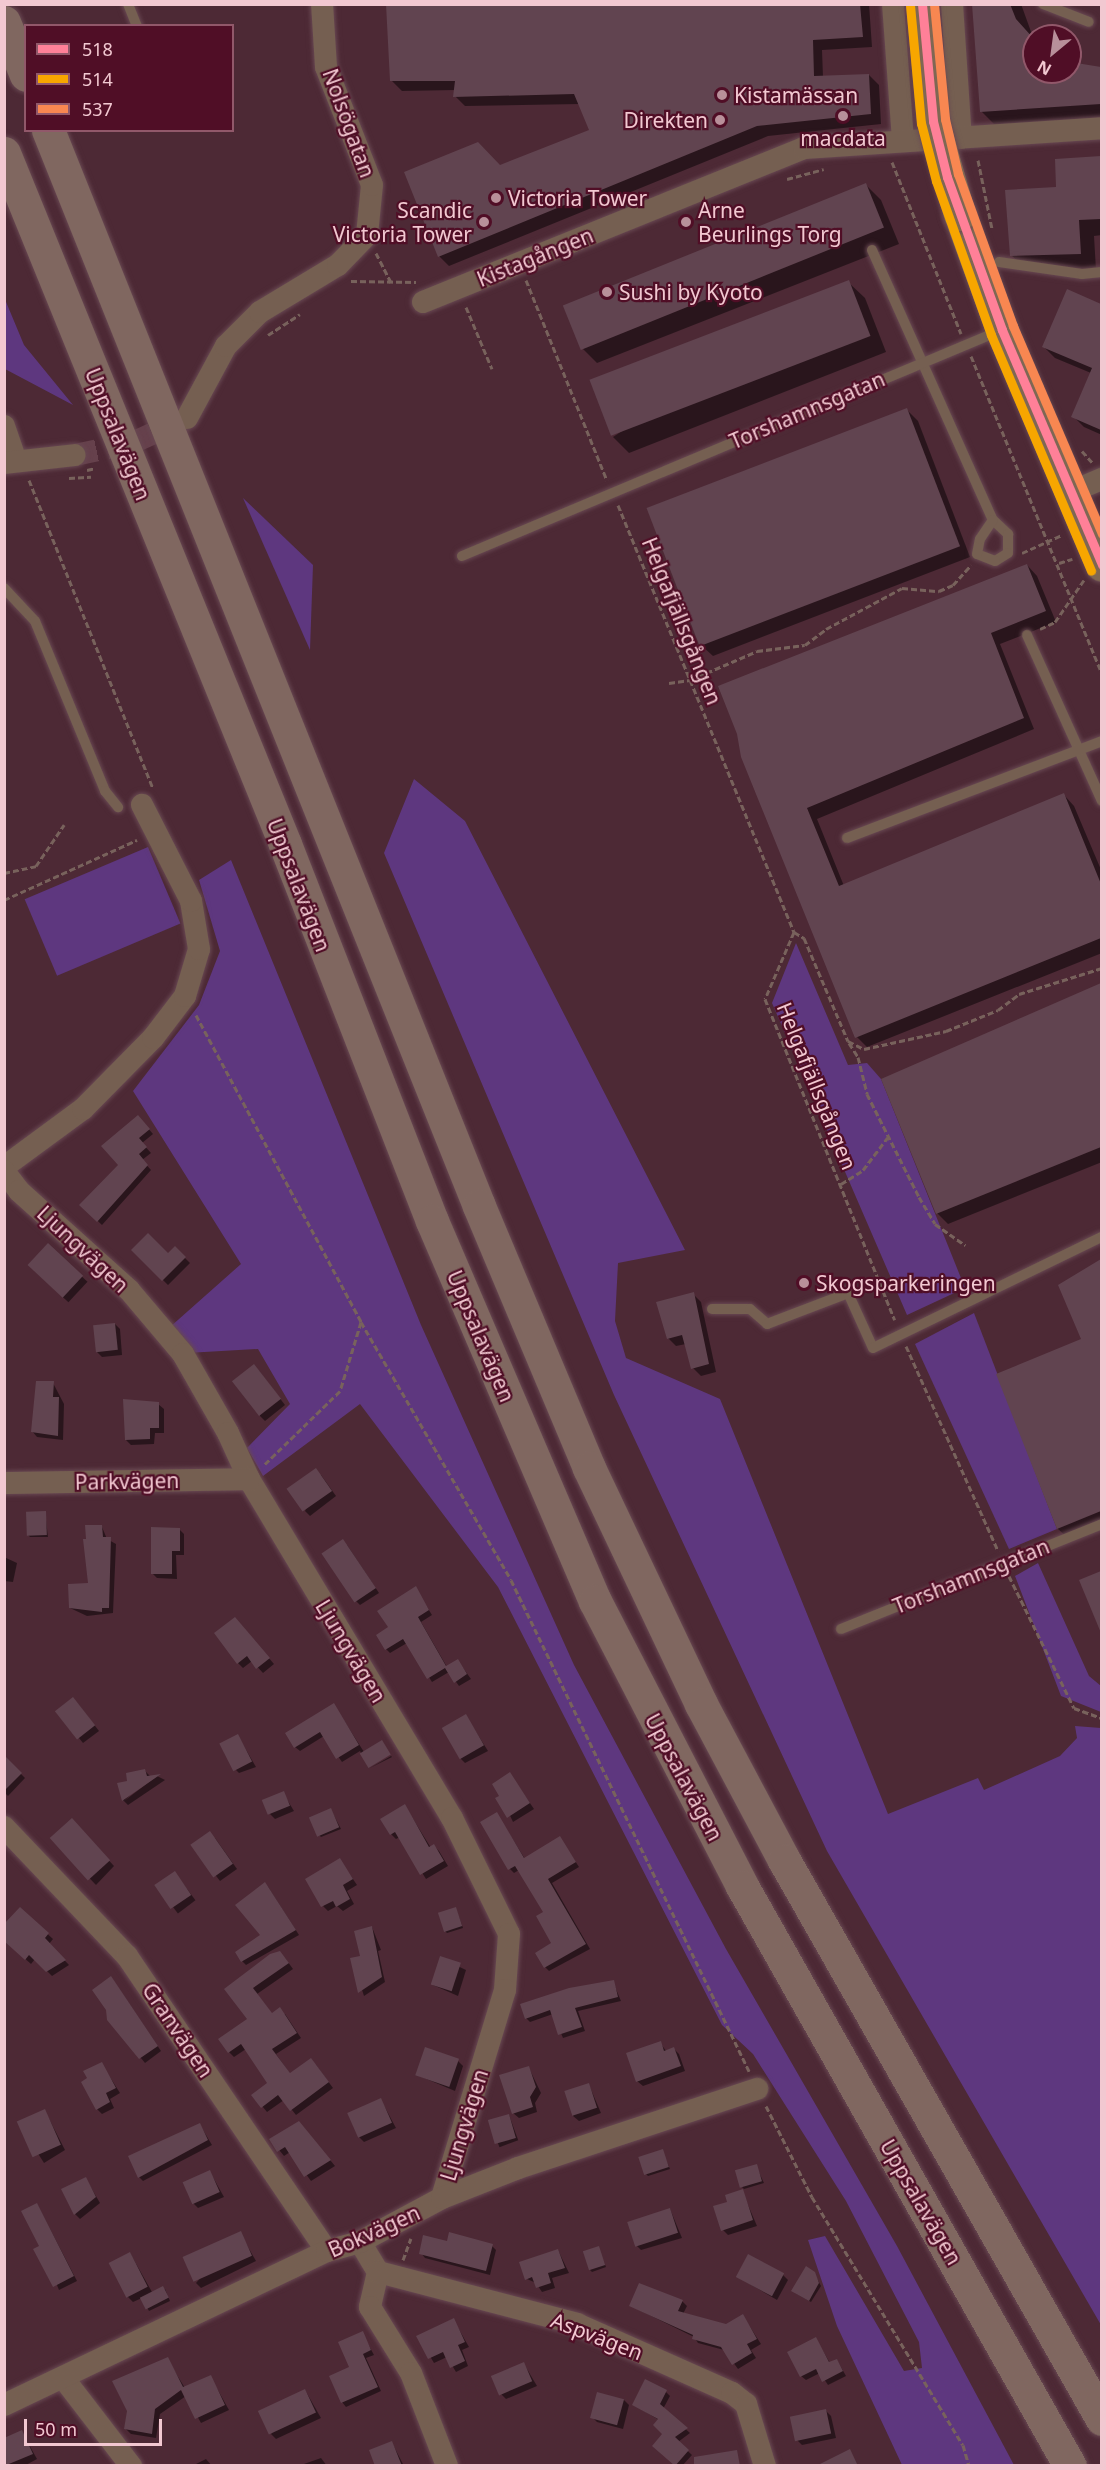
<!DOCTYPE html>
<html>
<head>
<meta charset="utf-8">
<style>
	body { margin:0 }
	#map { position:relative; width:1106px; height:2470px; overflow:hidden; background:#4d2935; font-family:"Noto Sans",sans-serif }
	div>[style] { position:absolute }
	.green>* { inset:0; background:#5e377f; transform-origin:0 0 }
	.shadow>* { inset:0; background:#0007; transform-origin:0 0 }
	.building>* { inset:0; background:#614450; transform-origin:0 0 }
	.street-tunnel>* { height:22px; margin-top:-11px; transform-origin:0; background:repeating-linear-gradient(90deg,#66414c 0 22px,transparent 0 33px) }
	.path>* { height:3px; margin-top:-1.5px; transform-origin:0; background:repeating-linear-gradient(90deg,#78625c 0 6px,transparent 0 9px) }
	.roads { filter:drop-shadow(0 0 2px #684852) drop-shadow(0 0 2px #684852) }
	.lane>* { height:10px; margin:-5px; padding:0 5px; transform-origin:5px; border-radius:5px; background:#755f51 }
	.street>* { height:22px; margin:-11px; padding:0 11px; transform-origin:11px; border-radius:11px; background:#755f51 }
	.secondary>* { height:32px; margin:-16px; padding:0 16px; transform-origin:16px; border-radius:16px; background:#7f6753 }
	.highway>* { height:33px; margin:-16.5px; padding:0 16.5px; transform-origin:16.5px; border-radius:16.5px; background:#806760 }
	.bridges { filter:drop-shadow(0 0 2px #684852) drop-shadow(0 0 2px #684852) }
	.secondary-bridge>* { height:32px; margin:-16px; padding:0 16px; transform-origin:16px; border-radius:16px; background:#7f6753 }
	.bus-1>* { height:9px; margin:-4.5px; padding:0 4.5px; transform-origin:4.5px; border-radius:4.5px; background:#ff8098 }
	.bus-2>* { height:9px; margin:-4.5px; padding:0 4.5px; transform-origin:4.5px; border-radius:4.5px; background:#f7a600 }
	.bus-3>* { height:9px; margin:-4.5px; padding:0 4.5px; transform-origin:4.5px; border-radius:4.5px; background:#f88751 }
	.dots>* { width:16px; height:16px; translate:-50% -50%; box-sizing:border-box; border:3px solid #500e26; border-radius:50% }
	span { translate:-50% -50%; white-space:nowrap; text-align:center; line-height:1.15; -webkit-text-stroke:4.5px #500e26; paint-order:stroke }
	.poi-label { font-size:21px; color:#f2c8d1 }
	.left { translate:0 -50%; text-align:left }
	.right { translate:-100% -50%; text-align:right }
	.street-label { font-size:21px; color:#f2c8d1 }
	.frame { position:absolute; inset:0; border:6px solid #f2c8d1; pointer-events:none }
	.legend { position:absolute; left:24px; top:24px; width:210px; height:108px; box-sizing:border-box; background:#500e26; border:2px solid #91586a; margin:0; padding:8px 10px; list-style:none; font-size:18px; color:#f2c8d1 }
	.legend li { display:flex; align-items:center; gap:12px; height:30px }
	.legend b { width:30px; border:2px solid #91586a }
	.north { position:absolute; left:1022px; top:24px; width:60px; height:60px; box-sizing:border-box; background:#500e26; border:2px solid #91586a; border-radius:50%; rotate:209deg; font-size:16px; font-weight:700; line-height:24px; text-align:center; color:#f2c8d1 }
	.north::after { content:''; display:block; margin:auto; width:21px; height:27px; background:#b8909a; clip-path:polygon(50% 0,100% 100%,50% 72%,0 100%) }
	.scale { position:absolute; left:24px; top:2419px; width:138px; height:27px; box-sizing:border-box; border:3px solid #f2c8d1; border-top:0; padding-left:8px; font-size:18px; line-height:21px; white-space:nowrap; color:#f2c8d1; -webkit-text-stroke:4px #500e26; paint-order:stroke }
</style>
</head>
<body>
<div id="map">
	<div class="green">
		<div style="clip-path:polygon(4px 297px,24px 345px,73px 405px,5px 369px)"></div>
		<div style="clip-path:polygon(243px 498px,313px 565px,310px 650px)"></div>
		<div style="clip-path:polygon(414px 779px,465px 821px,685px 1250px,618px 1263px,615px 1321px,626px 1358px,720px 1399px,888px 1814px,978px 1778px,984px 1790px,1060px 1756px,1077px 1738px,1075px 1726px,1101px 1728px,1101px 2325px,827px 1851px,614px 1395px,384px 853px)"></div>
		<div style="left:148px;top:847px;width:83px;height:134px;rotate:67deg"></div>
		<div style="clip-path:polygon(231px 860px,421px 1325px,574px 1665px,726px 1949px,897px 2246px,1014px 2465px,902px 2465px,837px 2326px,808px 2240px,825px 2236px,904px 2371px,922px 2368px,919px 2342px,846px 2201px,753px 2054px,722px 2025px,498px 1587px,360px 1404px,263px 1476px,247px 1448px,290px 1404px,258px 1349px,187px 1353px,170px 1327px,241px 1264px,133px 1091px,199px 1005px,220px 951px,199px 880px)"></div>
		<div style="clip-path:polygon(796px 943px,848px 1065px,867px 1063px,881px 1079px,965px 1288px,907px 1315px,772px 1003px)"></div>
		<div style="clip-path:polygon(974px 1313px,1057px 1529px,1009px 1549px,915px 1344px)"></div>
		<div style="clip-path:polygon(1038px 1563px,1089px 1676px,1101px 1686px,1101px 1712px,1061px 1696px,1015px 1576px)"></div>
	</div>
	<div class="shadow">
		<div style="clip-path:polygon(388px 4px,869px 4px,872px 47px,822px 50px,823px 77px,869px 75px,879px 85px,881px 124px,768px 136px,449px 266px,439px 256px,500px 167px,591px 130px,580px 104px,465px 106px,455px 96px,456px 90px,402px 91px,392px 81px)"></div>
		<div style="clip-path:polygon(974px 4px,1021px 4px,1034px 40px,1034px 72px,1070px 72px,1070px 63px,1102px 69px,1102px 120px,997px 127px,981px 111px)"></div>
		<div style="clip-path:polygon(1102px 158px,1102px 235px,1094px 236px,1096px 270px,1028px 271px,1011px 255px,1058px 189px,1056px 161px)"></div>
		<div style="clip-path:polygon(865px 184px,881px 200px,899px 244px,597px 363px,581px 347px)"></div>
		<div style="clip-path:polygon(848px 282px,865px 298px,886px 352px,629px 453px,613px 437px)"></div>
		<div style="clip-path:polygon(1068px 291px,1102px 305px,1102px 435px,1084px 427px,1073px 416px,1091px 373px,1055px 358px,1044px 347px)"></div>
		<div style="clip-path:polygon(907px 410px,918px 421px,970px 557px,713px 656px,702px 646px,649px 509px)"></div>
		<div style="clip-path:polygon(1027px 565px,1037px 576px,1056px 622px,1000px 644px,1034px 729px,817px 819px,844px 886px,1064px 795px,1074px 806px,1102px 872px,1102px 953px,867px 1047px,857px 1037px,742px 756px)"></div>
		<div style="clip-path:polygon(1102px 985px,1102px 1162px,948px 1224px,937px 1213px,883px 1079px)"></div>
		<div style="clip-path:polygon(142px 1121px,153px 1134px,142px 1143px,151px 1153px,142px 1160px,151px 1170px,102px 1225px,81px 1205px,120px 1165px)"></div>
		<div style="clip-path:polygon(4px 1229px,6px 1245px,4px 1245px)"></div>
		<div style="left:48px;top:1245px;width:54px;height:28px;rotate:43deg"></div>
		<div style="clip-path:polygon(175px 1248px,190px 1263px,168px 1285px,133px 1250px,168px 1255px)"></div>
		<div style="clip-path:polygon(1102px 1261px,1102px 1526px,1069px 1539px,1058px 1529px,998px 1375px,1083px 1340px,1060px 1285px)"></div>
		<div style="clip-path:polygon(693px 1294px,701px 1302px,716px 1372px,701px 1376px,693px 1368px,686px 1344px,676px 1346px,668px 1338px)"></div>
		<div style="clip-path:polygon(115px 1324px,120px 1329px,122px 1355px,102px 1357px,97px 1352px)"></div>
		<div style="clip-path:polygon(259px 1371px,285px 1405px,265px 1421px,260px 1416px)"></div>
		<div style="clip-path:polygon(53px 1383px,64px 1404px,63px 1440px,37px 1437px,32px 1431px)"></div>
		<div style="clip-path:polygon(158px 1404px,164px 1409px,164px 1433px,155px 1433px,154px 1444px,131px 1445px,126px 1440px)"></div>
		<div style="clip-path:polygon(321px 1475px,336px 1496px,310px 1516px,305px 1511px)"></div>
		<div style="clip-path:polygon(45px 1512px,48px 1537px,30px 1537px,28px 1535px)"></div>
		<div style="clip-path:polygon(102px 1527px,107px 1539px,116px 1544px,113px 1613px,87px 1616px,70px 1608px,89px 1585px)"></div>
		<div style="clip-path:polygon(179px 1529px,184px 1534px,184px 1555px,176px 1555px,177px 1579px,157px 1578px,152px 1573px)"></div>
		<div style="clip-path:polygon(347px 1545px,379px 1593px,360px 1605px,356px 1601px)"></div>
		<div style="clip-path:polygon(4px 1557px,17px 1563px,13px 1582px,4px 1581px)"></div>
		<div style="clip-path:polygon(1102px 1572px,1102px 1629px,1081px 1581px)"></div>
		<div style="clip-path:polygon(415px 1588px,432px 1615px,421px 1622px,447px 1667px,458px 1661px,471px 1679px,459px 1686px,449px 1672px,432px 1682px,407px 1643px,390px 1653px,386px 1649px,390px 1628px)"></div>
		<div style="clip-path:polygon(240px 1624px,274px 1664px,263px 1673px,252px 1661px,243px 1668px,238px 1663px)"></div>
		<div style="clip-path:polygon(78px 1704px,99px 1731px,83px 1743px,57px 1711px)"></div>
		<div style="clip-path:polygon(334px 1705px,364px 1752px,368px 1766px,360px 1751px,342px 1762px,324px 1736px,300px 1751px,295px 1747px)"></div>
		<div style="clip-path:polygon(466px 1716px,488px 1751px,465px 1763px,460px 1758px)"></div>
		<div style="clip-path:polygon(238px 1736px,256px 1767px,239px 1773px,234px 1768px)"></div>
		<div style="clip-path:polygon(391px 1756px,392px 1757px,370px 1768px)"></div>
		<div style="clip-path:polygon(4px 1757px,25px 1778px,8px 1796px,4px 1792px)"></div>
		<div style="clip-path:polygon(145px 1771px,150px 1776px,124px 1801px,157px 1776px,165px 1780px,128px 1805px,123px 1800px,129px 1782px)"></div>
		<div style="clip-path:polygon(510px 1774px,534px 1809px,513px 1822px,501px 1796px)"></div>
		<div style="clip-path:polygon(283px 1793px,294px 1811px,275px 1819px,270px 1814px)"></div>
		<div style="clip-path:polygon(405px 1806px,431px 1848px,434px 1846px,439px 1851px,448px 1866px,426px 1879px,400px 1837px,396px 1839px,391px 1834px)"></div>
		<div style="clip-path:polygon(331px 1810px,341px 1829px,321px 1837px,319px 1835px)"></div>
		<div style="clip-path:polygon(497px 1814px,525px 1859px,560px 1838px,579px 1867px,552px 1883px,590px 1949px,549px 1971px,545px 1967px,554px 1944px,545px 1913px,519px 1870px,514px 1873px,510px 1869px)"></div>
		<div style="clip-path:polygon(77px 1826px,114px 1866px,96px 1885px,53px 1840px)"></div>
		<div style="clip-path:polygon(215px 1838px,237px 1869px,220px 1881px,192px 1845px)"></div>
		<div style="clip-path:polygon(340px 1860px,357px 1885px,347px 1891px,354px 1904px,343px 1911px,337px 1906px,328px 1911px,323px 1906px)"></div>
		<div style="left:175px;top:1873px;width:34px;height:22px;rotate:53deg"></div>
		<div style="clip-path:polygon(268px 1887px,299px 1935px,246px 1965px,242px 1961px,262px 1936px)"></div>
		<div style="clip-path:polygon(20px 1909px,53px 1939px,49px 1944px,69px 1965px,52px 1976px,35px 1959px,31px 1964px,4px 1940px)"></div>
		<div style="clip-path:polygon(456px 1909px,463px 1928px,447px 1933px,445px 1931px)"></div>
		<div style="clip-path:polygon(372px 1927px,381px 1950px,378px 1951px,385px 1982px,364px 1996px,352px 1959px,362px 1957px)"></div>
		<div style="clip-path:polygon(285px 1958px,293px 1969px,257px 1994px,272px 2014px,285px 2014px,301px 2038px,276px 2054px,291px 2075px,316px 2065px,333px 2088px,296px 2115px,284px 2100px,267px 2112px,253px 2095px,269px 2083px,246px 2049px,234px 2057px,229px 2052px,250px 2019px,226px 1989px)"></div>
		<div style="clip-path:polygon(441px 1958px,466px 1970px,458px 1996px,433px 1985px)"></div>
		<div style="clip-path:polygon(613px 1982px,621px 2001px,578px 2011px,585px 2031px,563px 2038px,553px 2014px,530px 2022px,526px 2018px)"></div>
		<div style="clip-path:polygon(115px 1983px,161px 2051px,145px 2063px,109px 2019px)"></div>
		<div style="clip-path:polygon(660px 2043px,667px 2052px,674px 2049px,679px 2054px,685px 2071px,643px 2086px,637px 2081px)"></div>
		<div style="clip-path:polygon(458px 2061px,463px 2066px,455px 2091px,417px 2075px)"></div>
		<div style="clip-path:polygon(101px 2063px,120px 2093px,110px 2099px,114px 2108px,102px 2114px,97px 2109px)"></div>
		<div style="clip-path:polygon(529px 2068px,541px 2093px,535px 2103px,537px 2112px,519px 2118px,513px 2113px)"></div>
		<div style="clip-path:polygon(589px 2085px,601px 2113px,579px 2121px,573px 2116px)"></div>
		<div style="clip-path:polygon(381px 2100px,396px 2128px,364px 2142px,359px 2137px)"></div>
		<div style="clip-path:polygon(45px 2111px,65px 2150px,44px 2163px,20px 2125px)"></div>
		<div style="left:509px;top:2115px;width:27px;height:20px;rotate:70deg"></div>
		<div style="clip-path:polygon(200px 2125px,212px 2145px,143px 2181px,139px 2177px)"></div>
		<div style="clip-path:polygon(304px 2128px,335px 2166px,311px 2181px,290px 2152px,284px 2156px,271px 2140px)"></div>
		<div style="clip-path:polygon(662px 2151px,670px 2169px,648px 2176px,646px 2174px)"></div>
		<div style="clip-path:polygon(756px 2166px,764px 2183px,744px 2189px,742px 2187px)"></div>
		<div style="clip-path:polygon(210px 2172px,224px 2197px,198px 2208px,193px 2203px)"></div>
		<div style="clip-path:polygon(86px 2179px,100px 2203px,80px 2219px,75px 2214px)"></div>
		<div style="clip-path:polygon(742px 2191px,757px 2226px,728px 2235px,723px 2230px,729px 2203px)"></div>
		<div style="clip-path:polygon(37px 2204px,77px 2281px,59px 2290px,41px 2246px)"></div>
		<div style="clip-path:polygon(670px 2209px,682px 2238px,641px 2250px,636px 2245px)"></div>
		<div style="clip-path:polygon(240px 2233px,256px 2261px,201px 2288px,196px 2283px)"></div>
		<div style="clip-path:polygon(448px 2243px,492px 2246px,496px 2250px,490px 2275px,425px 2258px,421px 2253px)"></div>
		<div style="clip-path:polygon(598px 2248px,606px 2267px,592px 2272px,590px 2270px)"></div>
		<div style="clip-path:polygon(558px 2250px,569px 2273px,552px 2278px,555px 2288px,542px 2292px,536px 2283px,527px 2279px)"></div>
		<div style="clip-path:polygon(130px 2253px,152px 2292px,165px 2289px,170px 2301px,149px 2311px,142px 2298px,133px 2302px,128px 2297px)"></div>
		<div style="clip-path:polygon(814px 2273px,821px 2286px,811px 2302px,795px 2293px)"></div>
		<div style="clip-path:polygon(783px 2275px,788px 2280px,777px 2300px,738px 2277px)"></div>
		<div style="clip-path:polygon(682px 2301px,687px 2306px,683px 2314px,726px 2326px,743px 2316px,761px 2344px,751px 2350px,756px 2358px,738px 2369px,724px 2350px,698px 2343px,694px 2337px,631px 2306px)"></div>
		<div style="clip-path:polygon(453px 2319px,469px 2347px,462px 2350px,468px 2366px,456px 2372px,447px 2357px,434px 2363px,418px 2336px)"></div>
		<div style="clip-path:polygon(362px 2333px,374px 2355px,366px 2358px,381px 2391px,346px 2407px,342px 2402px)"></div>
		<div style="clip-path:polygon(816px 2339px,830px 2363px,837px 2360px,846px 2376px,828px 2385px,820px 2373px,806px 2380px,801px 2376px)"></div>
		<div style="clip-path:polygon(167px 2359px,185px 2388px,210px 2376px,229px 2410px,201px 2423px,186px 2396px,160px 2414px,156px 2438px,131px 2434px,126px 2429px)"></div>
		<div style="clip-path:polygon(524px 2364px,537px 2386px,506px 2399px,501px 2394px)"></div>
		<div style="clip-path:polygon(305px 2390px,321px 2418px,276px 2439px,271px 2434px)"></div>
		<div style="clip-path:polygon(666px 2392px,670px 2396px,663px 2409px,690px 2433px,678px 2442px,692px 2455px,682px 2466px,675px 2466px,659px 2420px,634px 2405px)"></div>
		<div style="clip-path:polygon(624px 2400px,629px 2405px,623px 2429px,597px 2422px,592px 2417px)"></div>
		<div style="clip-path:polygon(826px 2411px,831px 2416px,836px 2438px,802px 2445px,797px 2440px)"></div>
		<div style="clip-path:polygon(22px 2432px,37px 2459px,24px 2466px,4px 2466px)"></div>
		<div style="clip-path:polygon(392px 2443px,404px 2466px,376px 2466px)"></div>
		<div style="clip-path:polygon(321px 2458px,327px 2466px,304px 2466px,304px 2464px)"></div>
		<div style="clip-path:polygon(206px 2459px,212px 2466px,192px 2466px)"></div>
	</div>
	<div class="building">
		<div style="clip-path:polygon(386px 4px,860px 4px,863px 37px,813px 40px,814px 76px,869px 74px,871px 114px,757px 126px,438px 257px,404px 172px,478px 142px,500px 165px,589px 130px,574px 94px,453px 97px,455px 81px,390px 81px)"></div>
		<div style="clip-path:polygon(972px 4px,1010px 4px,1016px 19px,1034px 39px,1034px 72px,1070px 72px,1070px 62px,1101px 67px,1101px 104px,980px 112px)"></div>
		<div style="clip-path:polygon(1101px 156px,1101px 219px,1079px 220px,1081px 254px,1010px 256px,1005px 190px,1056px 187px,1055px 159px)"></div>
		<div style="left:866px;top:183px;width:48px;height:327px;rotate:68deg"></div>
		<div style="left:849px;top:280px;width:60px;height:278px;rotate:69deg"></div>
		<div style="clip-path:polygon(1067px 289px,1101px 304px,1101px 430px,1071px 417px,1092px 368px,1042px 347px)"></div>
		<div style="left:907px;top:408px;width:148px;height:279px;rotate:69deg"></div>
		<div style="clip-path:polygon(1027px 564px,1046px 611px,991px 633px,1024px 718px,807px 808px,839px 886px,1064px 793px,1101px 884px,1101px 938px,855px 1038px,741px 757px,737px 734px,718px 686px)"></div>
		<div style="clip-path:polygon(1101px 983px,1101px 1147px,936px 1214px,881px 1079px)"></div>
		<div style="clip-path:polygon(138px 1115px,150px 1129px,139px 1138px,147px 1147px,139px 1154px,148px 1165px,97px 1222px,79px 1205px,118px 1165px,101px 1146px)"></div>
		<div style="clip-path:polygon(148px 1233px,168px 1253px,175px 1246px,186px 1257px,162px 1281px,131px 1250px)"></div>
		<div style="left:48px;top:1243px;width:48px;height:30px;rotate:43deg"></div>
		<div style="clip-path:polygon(1101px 1259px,1101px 1511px,1057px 1529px,996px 1374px,1081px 1339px,1058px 1285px)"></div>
		<div style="clip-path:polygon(694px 1292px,709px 1364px,691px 1369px,682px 1335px,667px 1339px,656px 1302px)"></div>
		<div style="left:115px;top:1323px;width:27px;height:22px;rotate:84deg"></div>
		<div style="left:254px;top:1364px;width:44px;height:28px;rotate:52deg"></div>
		<div style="clip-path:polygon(36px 1381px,54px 1381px,53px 1397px,59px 1397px,58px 1436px,31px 1432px)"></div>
		<div style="clip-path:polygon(123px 1399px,159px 1402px,159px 1428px,150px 1428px,150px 1439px,125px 1440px)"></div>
		<div style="left:316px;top:1468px;width:28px;height:36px;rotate:55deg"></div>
		<div style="left:46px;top:1511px;width:24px;height:20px;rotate:88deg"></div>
		<div style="clip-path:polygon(85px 1525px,102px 1525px,103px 1537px,111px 1537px,109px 1608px,102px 1608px,102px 1612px,69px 1608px,68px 1584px,88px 1583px,83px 1539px,86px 1539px)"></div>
		<div style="clip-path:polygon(151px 1527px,180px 1528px,180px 1551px,172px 1551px,172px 1574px,151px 1574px)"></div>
		<div style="left:343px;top:1539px;width:59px;height:26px;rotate:56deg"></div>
		<div style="clip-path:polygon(1101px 1571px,1101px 1633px,1079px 1580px)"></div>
		<div style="clip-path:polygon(416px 1586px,429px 1610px,418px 1617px,446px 1666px,458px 1659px,467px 1674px,454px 1683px,445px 1668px,427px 1679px,403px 1639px,385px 1650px,376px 1635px,388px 1627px,377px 1611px)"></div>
		<div style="clip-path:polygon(235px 1617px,270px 1658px,256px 1669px,247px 1656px,237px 1664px,214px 1633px)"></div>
		<div style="left:73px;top:1697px;width:36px;height:23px;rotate:52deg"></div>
		<div style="clip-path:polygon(334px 1703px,359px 1745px,336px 1759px,320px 1732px,294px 1748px,285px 1733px)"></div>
		<div style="left:466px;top:1714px;width:36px;height:28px;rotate:60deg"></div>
		<div style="left:238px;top:1734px;width:31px;height:21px;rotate:63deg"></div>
		<div style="left:382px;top:1740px;width:17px;height:26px;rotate:59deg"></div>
		<div style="clip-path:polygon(4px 1755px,22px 1773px,4px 1791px)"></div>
		<div style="clip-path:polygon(145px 1769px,147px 1776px,161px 1774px,122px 1801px,117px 1783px,127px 1781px,126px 1773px)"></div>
		<div style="clip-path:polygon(510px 1772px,530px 1803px,507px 1818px,495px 1798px,499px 1796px,492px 1784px)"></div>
		<div style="left:284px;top:1791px;width:16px;height:24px;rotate:68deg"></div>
		<div style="clip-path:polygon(405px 1804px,429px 1847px,434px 1844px,444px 1861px,420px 1875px,395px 1832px,390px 1835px,380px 1819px)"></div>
		<div style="left:331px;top:1808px;width:21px;height:24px;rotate:67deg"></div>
		<div style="clip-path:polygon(497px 1812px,524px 1858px,560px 1836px,576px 1862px,548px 1879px,586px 1944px,544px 1968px,535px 1953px,551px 1943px,536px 1916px,543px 1912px,515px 1866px,508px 1870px,480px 1822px)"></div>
		<div style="left:72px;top:1818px;width:57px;height:30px;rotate:48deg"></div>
		<div style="left:210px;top:1831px;width:40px;height:24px;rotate:55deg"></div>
		<div style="clip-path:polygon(340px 1858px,353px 1879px,343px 1885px,350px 1899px,336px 1907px,333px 1901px,321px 1907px,305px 1879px)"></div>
		<div style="left:175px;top:1871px;width:29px;height:25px;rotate:56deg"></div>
		<div style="clip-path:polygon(265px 1882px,296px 1930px,241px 1962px,235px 1952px,260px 1935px,235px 1905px)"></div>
		<div style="clip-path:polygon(20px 1907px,49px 1933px,45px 1938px,66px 1960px,46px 1972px,29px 1955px,25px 1960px,4px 1941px,4px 1924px)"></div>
		<div style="left:456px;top:1907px;width:20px;height:19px;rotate:72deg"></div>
		<div style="clip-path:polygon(372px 1926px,382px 1977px,358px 1993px,350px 1958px,360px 1956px,354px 1931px)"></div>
		<div style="clip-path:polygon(280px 1951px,289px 1963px,253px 1988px,272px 2013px,280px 2007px,297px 2033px,272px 2049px,290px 2073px,311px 2058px,329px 2082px,290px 2111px,278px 2095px,261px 2108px,251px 2095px,267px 2083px,241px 2044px,228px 2053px,218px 2039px,247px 2019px,224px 1989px,270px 1954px)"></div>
		<div style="left:440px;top:1956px;width:22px;height:30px;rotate:18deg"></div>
		<div style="clip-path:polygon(111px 1976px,158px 2046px,139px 2059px,107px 2020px,106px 2010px,92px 1990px)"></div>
		<div style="clip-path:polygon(614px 1980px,618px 1997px,575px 2008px,582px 2027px,558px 2035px,550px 2010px,525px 2019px,520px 2004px,569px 1988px)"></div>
		<div style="clip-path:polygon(661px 2041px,664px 2051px,674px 2047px,681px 2066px,636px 2082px,626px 2053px)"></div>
		<div style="left:425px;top:2047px;width:36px;height:30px;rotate:19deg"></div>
		<div style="clip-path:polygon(102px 2062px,116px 2088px,106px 2093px,110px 2102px,96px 2110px,81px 2082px,87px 2078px,83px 2071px)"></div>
		<div style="clip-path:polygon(529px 2066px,536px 2087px,530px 2097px,533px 2107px,512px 2114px,499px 2075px)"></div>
		<div style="left:589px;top:2083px;width:26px;height:26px;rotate:72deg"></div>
		<div style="left:381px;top:2098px;width:27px;height:37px;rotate:66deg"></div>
		<div style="left:45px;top:2109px;width:39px;height:31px;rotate:66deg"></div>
		<div style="left:509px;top:2114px;width:25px;height:22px;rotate:74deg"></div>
		<div style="clip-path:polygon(299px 2121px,331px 2160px,304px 2177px,285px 2147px,277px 2152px,269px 2139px)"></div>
		<div style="clip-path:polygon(200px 2123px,208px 2140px,138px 2178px,128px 2156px)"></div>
		<div style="left:663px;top:2149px;width:19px;height:26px;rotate:72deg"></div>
		<div style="left:757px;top:2164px;width:18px;height:23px;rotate:74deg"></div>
		<div style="left:210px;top:2170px;width:24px;height:30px;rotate:66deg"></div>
		<div style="clip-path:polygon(86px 2177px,96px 2197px,74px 2215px,61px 2189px)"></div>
		<div style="clip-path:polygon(743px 2189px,753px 2220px,721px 2231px,713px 2206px,727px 2202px,725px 2195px)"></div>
		<div style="clip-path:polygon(37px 2203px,74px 2276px,53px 2287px,33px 2249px,39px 2246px,21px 2211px)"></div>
		<div style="left:670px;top:2208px;width:26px;height:45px;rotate:72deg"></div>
		<div style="left:241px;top:2231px;width:27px;height:64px;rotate:66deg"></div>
		<div style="clip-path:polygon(449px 2232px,493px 2244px,486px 2271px,419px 2254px,423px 2235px,447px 2241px)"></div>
		<div style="left:599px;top:2246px;width:20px;height:17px;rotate:72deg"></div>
		<div style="clip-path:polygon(558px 2249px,565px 2268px,548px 2273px,551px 2283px,536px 2288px,532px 2277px,525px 2280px,519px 2262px)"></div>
		<div style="left:130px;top:2252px;width:39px;height:24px;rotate:63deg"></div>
		<div style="left:748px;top:2254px;width:41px;height:26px;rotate:28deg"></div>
		<div style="clip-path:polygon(806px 2266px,815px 2272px,819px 2283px,809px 2301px,791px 2291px)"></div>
		<div style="clip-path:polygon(639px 2283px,683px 2300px,678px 2311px,726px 2324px,743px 2314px,757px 2339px,747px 2344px,752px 2353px,732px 2365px,721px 2347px,692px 2339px,693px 2335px,629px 2306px)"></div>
		<div style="left:163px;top:2286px;width:13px;height:26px;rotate:63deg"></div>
		<div style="clip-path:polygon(454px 2318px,465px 2342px,458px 2345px,465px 2361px,450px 2368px,443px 2352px,428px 2359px,416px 2336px)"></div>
		<div style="clip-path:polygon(363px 2331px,371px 2350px,363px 2354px,378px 2387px,341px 2403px,329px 2376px,349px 2367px,338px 2342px)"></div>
		<div style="clip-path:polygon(816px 2337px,829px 2362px,837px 2359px,843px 2371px,822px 2382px,816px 2369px,800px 2377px,787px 2352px)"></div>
		<div style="clip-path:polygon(168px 2357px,183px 2387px,211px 2375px,225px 2405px,195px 2419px,181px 2390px,155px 2409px,152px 2434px,124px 2429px,127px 2411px,112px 2381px)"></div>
		<div style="left:524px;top:2362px;width:21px;height:36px;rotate:67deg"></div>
		<div style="clip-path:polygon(645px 2379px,667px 2390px,660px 2404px,688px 2428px,675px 2437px,689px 2450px,675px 2466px,652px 2446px,662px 2434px,653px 2425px,658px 2419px,632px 2405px)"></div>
		<div style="left:305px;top:2389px;width:26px;height:52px;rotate:65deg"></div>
		<div style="left:597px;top:2392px;width:28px;height:27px;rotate:15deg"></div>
		<div style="left:826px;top:2409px;width:25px;height:37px;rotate:78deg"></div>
		<div style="clip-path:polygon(22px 2430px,33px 2454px,4px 2466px,4px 2438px)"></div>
		<div style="clip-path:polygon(392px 2441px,402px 2466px,375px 2466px,369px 2450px)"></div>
		<div style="clip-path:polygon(850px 2449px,858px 2466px,816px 2466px)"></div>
		<div style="clip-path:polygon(737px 2450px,740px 2466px,694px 2466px,694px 2457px)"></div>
	</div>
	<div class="street-tunnel">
		<div style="left:75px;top:455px;width:58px;rotate:-11.9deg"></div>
		<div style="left:132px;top:443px;width:53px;rotate:-24.6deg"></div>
	</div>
	<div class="path">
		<div style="left:978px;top:160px;width:70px;rotate:78.5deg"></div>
		<div style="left:892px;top:162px;width:185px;rotate:68.1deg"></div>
		<div style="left:787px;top:179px;width:38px;rotate:-15deg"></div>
		<div style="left:376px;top:253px;width:34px;rotate:63deg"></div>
		<div style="left:526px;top:280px;width:216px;rotate:68deg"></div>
		<div style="left:351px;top:281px;width:65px;rotate:0.9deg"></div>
		<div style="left:466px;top:307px;width:67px;rotate:67.2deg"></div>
		<div style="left:268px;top:335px;width:38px;rotate:-33deg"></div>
		<div style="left:971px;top:356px;width:344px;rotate:67.6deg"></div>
		<div style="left:1082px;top:451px;width:15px;rotate:48deg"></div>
		<div style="left:87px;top:470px;width:9px;rotate:-13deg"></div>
		<div style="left:69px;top:478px;width:22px;rotate:-3deg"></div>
		<div style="left:29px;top:480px;width:332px;rotate:68.1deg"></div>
		<div style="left:618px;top:505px;width:462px;rotate:67.6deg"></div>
		<div style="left:794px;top:932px;width:73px;rotate:113.4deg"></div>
		<div style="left:765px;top:999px;width:346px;rotate:68deg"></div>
		<div style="left:1022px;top:553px;width:44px;rotate:-24.2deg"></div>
		<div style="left:1059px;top:563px;width:14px;rotate:-17deg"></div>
		<div style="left:1040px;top:629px;width:17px;rotate:-25deg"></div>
		<div style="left:1055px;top:622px;width:51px;rotate:-55.4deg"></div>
		<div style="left:669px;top:683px;width:21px;rotate:-8deg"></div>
		<div style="left:690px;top:680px;width:73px;rotate:-23.4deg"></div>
		<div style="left:757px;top:651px;width:48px;rotate:-7.1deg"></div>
		<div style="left:805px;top:645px;width:26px;rotate:-37deg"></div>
		<div style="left:826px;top:629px;width:86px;rotate:-28.3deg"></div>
		<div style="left:902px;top:588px;width:37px;rotate:5deg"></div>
		<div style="left:939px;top:591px;width:15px;rotate:-23deg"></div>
		<div style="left:953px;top:585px;width:27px;rotate:-48deg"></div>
		<div style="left:4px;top:873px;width:33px;rotate:-12deg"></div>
		<div style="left:36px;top:866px;width:50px;rotate:-55.7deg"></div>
		<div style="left:4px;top:900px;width:146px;rotate:-24.3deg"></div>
		<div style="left:794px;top:932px;width:12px;rotate:31deg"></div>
		<div style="left:804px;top:938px;width:112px;rotate:66.9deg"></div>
		<div style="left:848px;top:1041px;width:18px;rotate:27deg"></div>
		<div style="left:864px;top:1049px;width:84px;rotate:-12.4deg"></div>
		<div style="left:946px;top:1031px;width:56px;rotate:-22deg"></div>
		<div style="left:998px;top:1010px;width:26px;rotate:-37deg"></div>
		<div style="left:1019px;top:994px;width:87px;rotate:-17.4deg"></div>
		<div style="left:196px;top:1015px;width:349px;rotate:61.7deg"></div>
		<div style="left:361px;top:1322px;width:72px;rotate:106.9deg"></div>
		<div style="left:340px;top:1391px;width:105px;rotate:135.8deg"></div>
		<div style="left:849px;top:1043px;width:17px;rotate:57deg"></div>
		<div style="left:858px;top:1057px;width:38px;rotate:76deg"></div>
		<div style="left:867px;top:1094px;width:115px;rotate:63.2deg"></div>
		<div style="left:919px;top:1197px;width:31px;rotate:59deg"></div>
		<div style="left:935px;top:1224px;width:37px;rotate:35deg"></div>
		<div style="left:841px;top:1184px;width:26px;rotate:-32deg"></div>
		<div style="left:863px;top:1170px;width:41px;rotate:-52.9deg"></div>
		<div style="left:361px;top:1322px;width:298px;rotate:59.8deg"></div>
		<div style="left:511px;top:1580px;width:546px;rotate:64.14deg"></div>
		<div style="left:906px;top:1346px;width:225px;rotate:65.8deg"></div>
		<div style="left:1009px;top:1576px;width:147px;rotate:63.8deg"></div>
		<div style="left:1074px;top:1708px;width:30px;rotate:20deg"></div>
		<div style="left:766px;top:2106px;width:102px;rotate:63.2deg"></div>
		<div style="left:812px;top:2197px;width:290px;rotate:58.7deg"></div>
		<div style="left:963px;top:2445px;width:22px;rotate:74deg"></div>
		<div style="left:403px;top:2260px;width:23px;rotate:-70deg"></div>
	</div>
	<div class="roads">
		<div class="lane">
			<div style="left:128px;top:4px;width:24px;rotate:68deg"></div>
			<div style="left:1043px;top:4px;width:49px;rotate:21.4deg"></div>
			<div style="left:872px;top:250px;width:296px;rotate:65.9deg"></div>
			<div style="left:993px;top:520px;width:21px;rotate:43deg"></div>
			<div style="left:1008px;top:534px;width:19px;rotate:90deg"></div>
			<div style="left:1008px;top:553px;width:15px;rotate:148deg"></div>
			<div style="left:995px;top:561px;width:19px;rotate:-159deg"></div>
			<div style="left:977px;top:554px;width:15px;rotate:-79deg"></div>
			<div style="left:980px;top:539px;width:23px;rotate:-56deg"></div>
			<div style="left:999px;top:262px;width:84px;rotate:8.2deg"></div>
			<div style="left:1082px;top:274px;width:20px;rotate:-6deg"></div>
			<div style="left:462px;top:556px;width:582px;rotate:-22.73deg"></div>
			<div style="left:4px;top:588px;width:45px;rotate:46.8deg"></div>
			<div style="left:35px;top:621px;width:184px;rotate:67.6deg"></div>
			<div style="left:105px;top:791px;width:21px;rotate:51deg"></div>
			<div style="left:1027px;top:635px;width:182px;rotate:65.7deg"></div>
			<div style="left:847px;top:838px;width:273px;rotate:-20.8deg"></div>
			<div style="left:712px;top:1309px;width:38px"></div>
			<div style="left:750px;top:1309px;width:23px;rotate:41deg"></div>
			<div style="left:767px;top:1324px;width:87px;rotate:-20.9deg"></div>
			<div style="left:848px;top:1293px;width:60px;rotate:65.6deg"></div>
			<div style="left:873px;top:1348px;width:254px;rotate:-25.9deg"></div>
			<div style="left:841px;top:1629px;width:281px;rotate:-21.9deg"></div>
		</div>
		<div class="street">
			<div style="left:893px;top:4px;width:135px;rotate:85.8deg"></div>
			<div style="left:952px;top:4px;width:134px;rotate:86.2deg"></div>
			<div style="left:423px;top:302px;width:411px;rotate:-22deg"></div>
			<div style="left:804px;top:148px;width:299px;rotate:-3.8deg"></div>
			<div style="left:187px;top:418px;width:82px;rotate:-61.6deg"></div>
			<div style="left:226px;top:346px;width:48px;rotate:-45deg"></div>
			<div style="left:260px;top:312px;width:91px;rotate:-31.1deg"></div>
			<div style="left:338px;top:265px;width:42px;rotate:-46deg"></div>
			<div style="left:367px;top:235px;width:50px;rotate:-84.3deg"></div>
			<div style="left:372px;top:185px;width:127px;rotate:-111.3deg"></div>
			<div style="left:326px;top:67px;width:63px;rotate:-93.6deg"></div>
			<div style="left:4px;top:426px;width:37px;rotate:71deg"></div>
			<div style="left:4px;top:463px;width:71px;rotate:-6.4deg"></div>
			<div style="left:1071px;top:492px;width:34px;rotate:-23deg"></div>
			<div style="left:4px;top:1167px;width:98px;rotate:-36.3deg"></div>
			<div style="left:83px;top:1109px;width:100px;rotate:-45.4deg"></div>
			<div style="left:153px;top:1038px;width:53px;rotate:-52.7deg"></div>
			<div style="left:185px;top:996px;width:49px;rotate:-73.4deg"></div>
			<div style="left:199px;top:949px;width:49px;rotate:-99.5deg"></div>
			<div style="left:191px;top:901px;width:108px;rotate:-117deg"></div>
			<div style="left:4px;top:1171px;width:25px;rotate:53deg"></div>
			<div style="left:19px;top:1191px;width:148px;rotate:42deg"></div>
			<div style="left:129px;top:1290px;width:84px;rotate:49.8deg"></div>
			<div style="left:183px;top:1354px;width:91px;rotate:60.3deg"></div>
			<div style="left:228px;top:1433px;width:51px;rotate:65.5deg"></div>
			<div style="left:249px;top:1479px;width:395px;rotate:59.1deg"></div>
			<div style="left:452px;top:1818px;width:129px;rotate:63.8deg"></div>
			<div style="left:509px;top:1934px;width:56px;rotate:94.1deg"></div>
			<div style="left:505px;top:1990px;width:217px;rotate:106.9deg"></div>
			<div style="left:4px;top:1483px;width:245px;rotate:-0.9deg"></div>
			<div style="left:4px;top:1827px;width:178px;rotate:46.4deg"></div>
			<div style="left:127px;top:1956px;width:356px;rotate:55.9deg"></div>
			<div style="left:360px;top:2242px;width:35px;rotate:59deg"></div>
			<div style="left:378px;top:2272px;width:36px;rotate:103deg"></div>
			<div style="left:370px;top:2307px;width:78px;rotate:58.2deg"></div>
			<div style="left:411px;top:2373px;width:100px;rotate:68.8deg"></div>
			<div style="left:378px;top:2272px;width:206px;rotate:14.6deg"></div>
			<div style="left:577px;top:2324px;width:170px;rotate:24deg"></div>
			<div style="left:732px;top:2393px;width:18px;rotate:38deg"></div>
			<div style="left:746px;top:2404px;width:65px;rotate:73deg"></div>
			<div style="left:64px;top:2379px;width:110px;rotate:52.4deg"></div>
			<div style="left:4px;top:2405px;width:358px;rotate:-25.5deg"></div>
			<div style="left:327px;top:2251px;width:34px;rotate:-15deg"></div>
			<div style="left:360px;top:2242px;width:93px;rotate:-28.2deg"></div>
			<div style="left:442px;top:2198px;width:82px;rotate:-21.5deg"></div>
			<div style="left:518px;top:2168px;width:252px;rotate:-18.3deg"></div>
		</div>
		<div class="secondary">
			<div style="left:960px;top:215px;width:122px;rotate:69.9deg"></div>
			<div style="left:1002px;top:330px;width:256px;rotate:67deg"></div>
		</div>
		<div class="highway">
			<div style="left:4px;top:22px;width:57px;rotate:67.5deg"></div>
			<div style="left:48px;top:130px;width:1159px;rotate:68.17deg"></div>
			<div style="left:479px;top:1206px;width:284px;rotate:67.2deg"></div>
			<div style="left:589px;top:1468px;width:261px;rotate:64.6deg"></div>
			<div style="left:701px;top:1704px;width:177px;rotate:62deg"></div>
			<div style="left:784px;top:1860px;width:643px;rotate:60.37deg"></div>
			<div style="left:4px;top:153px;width:746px;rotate:67.87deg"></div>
			<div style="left:285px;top:844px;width:405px;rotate:68.7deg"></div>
			<div style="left:432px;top:1221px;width:413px;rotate:66.8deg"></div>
			<div style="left:595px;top:1601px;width:321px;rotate:62.7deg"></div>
			<div style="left:742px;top:1886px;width:666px;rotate:60.51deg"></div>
		</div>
	</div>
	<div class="bridges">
		<div class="secondary-bridge">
			<div style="left:922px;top:4px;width:118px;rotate:84.6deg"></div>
			<div style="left:933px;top:121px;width:98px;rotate:74deg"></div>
		</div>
	</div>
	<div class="bus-1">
		<div style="left:922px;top:4px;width:118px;rotate:84.6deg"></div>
		<div style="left:933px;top:121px;width:58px;rotate:76deg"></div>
		<div style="left:947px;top:177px;width:163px;rotate:70.2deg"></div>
		<div style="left:1002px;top:330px;width:255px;rotate:66.9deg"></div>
	</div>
	<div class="bus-2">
		<div style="left:910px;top:5px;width:119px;rotate:84.7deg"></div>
		<div style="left:921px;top:123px;width:60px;rotate:75.5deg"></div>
		<div style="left:936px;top:181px;width:164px;rotate:70.3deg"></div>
		<div style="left:991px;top:335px;width:256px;rotate:67deg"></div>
	</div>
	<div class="bus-3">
		<div style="left:934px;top:4px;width:116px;rotate:84.5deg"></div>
		<div style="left:945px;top:119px;width:57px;rotate:76.7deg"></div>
		<div style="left:958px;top:174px;width:162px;rotate:70.1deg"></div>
		<div style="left:1013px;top:326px;width:226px;rotate:66.8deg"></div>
	</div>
	<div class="dots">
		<div style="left:722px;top:95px;background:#b8909a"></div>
		<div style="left:843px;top:116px;background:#b8909a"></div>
		<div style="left:720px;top:120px;background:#b8909a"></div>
		<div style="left:496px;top:198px;background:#b8909a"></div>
		<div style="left:484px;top:222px;background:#b8909a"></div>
		<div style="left:686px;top:222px;background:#b8909a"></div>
		<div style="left:607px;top:292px;background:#b8909a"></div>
		<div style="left:804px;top:1283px;background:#b8909a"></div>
	</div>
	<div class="poi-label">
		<span class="left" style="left:734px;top:95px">Kistamässan</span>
		<span class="right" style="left:708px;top:120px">Direkten</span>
		<span style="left:843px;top:138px">macdata</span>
		<span class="left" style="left:508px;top:198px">Victoria Tower</span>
		<span class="right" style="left:472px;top:222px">Scandic<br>Victoria Tower</span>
		<span class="left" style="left:698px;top:222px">Arne<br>Beurlings Torg</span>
		<span class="left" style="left:619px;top:292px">Sushi by Kyoto</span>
		<span class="left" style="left:816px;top:1283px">Skogsparkeringen</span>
	</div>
	<div class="street-label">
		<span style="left:349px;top:123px;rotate:70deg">Nolsögatan</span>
		<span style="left:535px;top:257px;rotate:-22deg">Kistagången</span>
		<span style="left:807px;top:410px;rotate:-23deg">Torshamnsgatan</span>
		<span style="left:118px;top:434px;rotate:68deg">Uppsalavägen</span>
		<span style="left:682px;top:621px;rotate:68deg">Helgafjällsgången</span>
		<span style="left:299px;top:885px;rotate:69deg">Uppsalavägen</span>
		<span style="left:817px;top:1086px;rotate:68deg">Helgafjällsgången</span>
		<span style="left:83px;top:1249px;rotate:43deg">Ljungvägen</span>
		<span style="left:481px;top:1336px;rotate:67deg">Uppsalavägen</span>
		<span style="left:127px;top:1481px;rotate:-1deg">Parkvägen</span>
		<span style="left:971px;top:1576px;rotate:-22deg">Torshamnsgatan</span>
		<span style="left:351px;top:1651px;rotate:59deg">Ljungvägen</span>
		<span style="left:684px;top:1777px;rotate:62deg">Uppsalavägen</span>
		<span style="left:178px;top:2030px;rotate:56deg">Granvägen</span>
		<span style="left:464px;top:2125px;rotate:-73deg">Ljungvägen</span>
		<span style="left:921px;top:2202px;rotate:60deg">Uppsalavägen</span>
		<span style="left:374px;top:2231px;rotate:-24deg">Bokvägen</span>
		<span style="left:597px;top:2336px;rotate:21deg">Aspvägen</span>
	</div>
	<div class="frame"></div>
	<ul class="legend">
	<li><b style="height:8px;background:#ff8098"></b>518</li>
	<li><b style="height:8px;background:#f7a600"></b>514</li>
	<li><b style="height:8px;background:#f88751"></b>537</li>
	</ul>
	<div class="north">N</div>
	<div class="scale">50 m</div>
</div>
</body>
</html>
